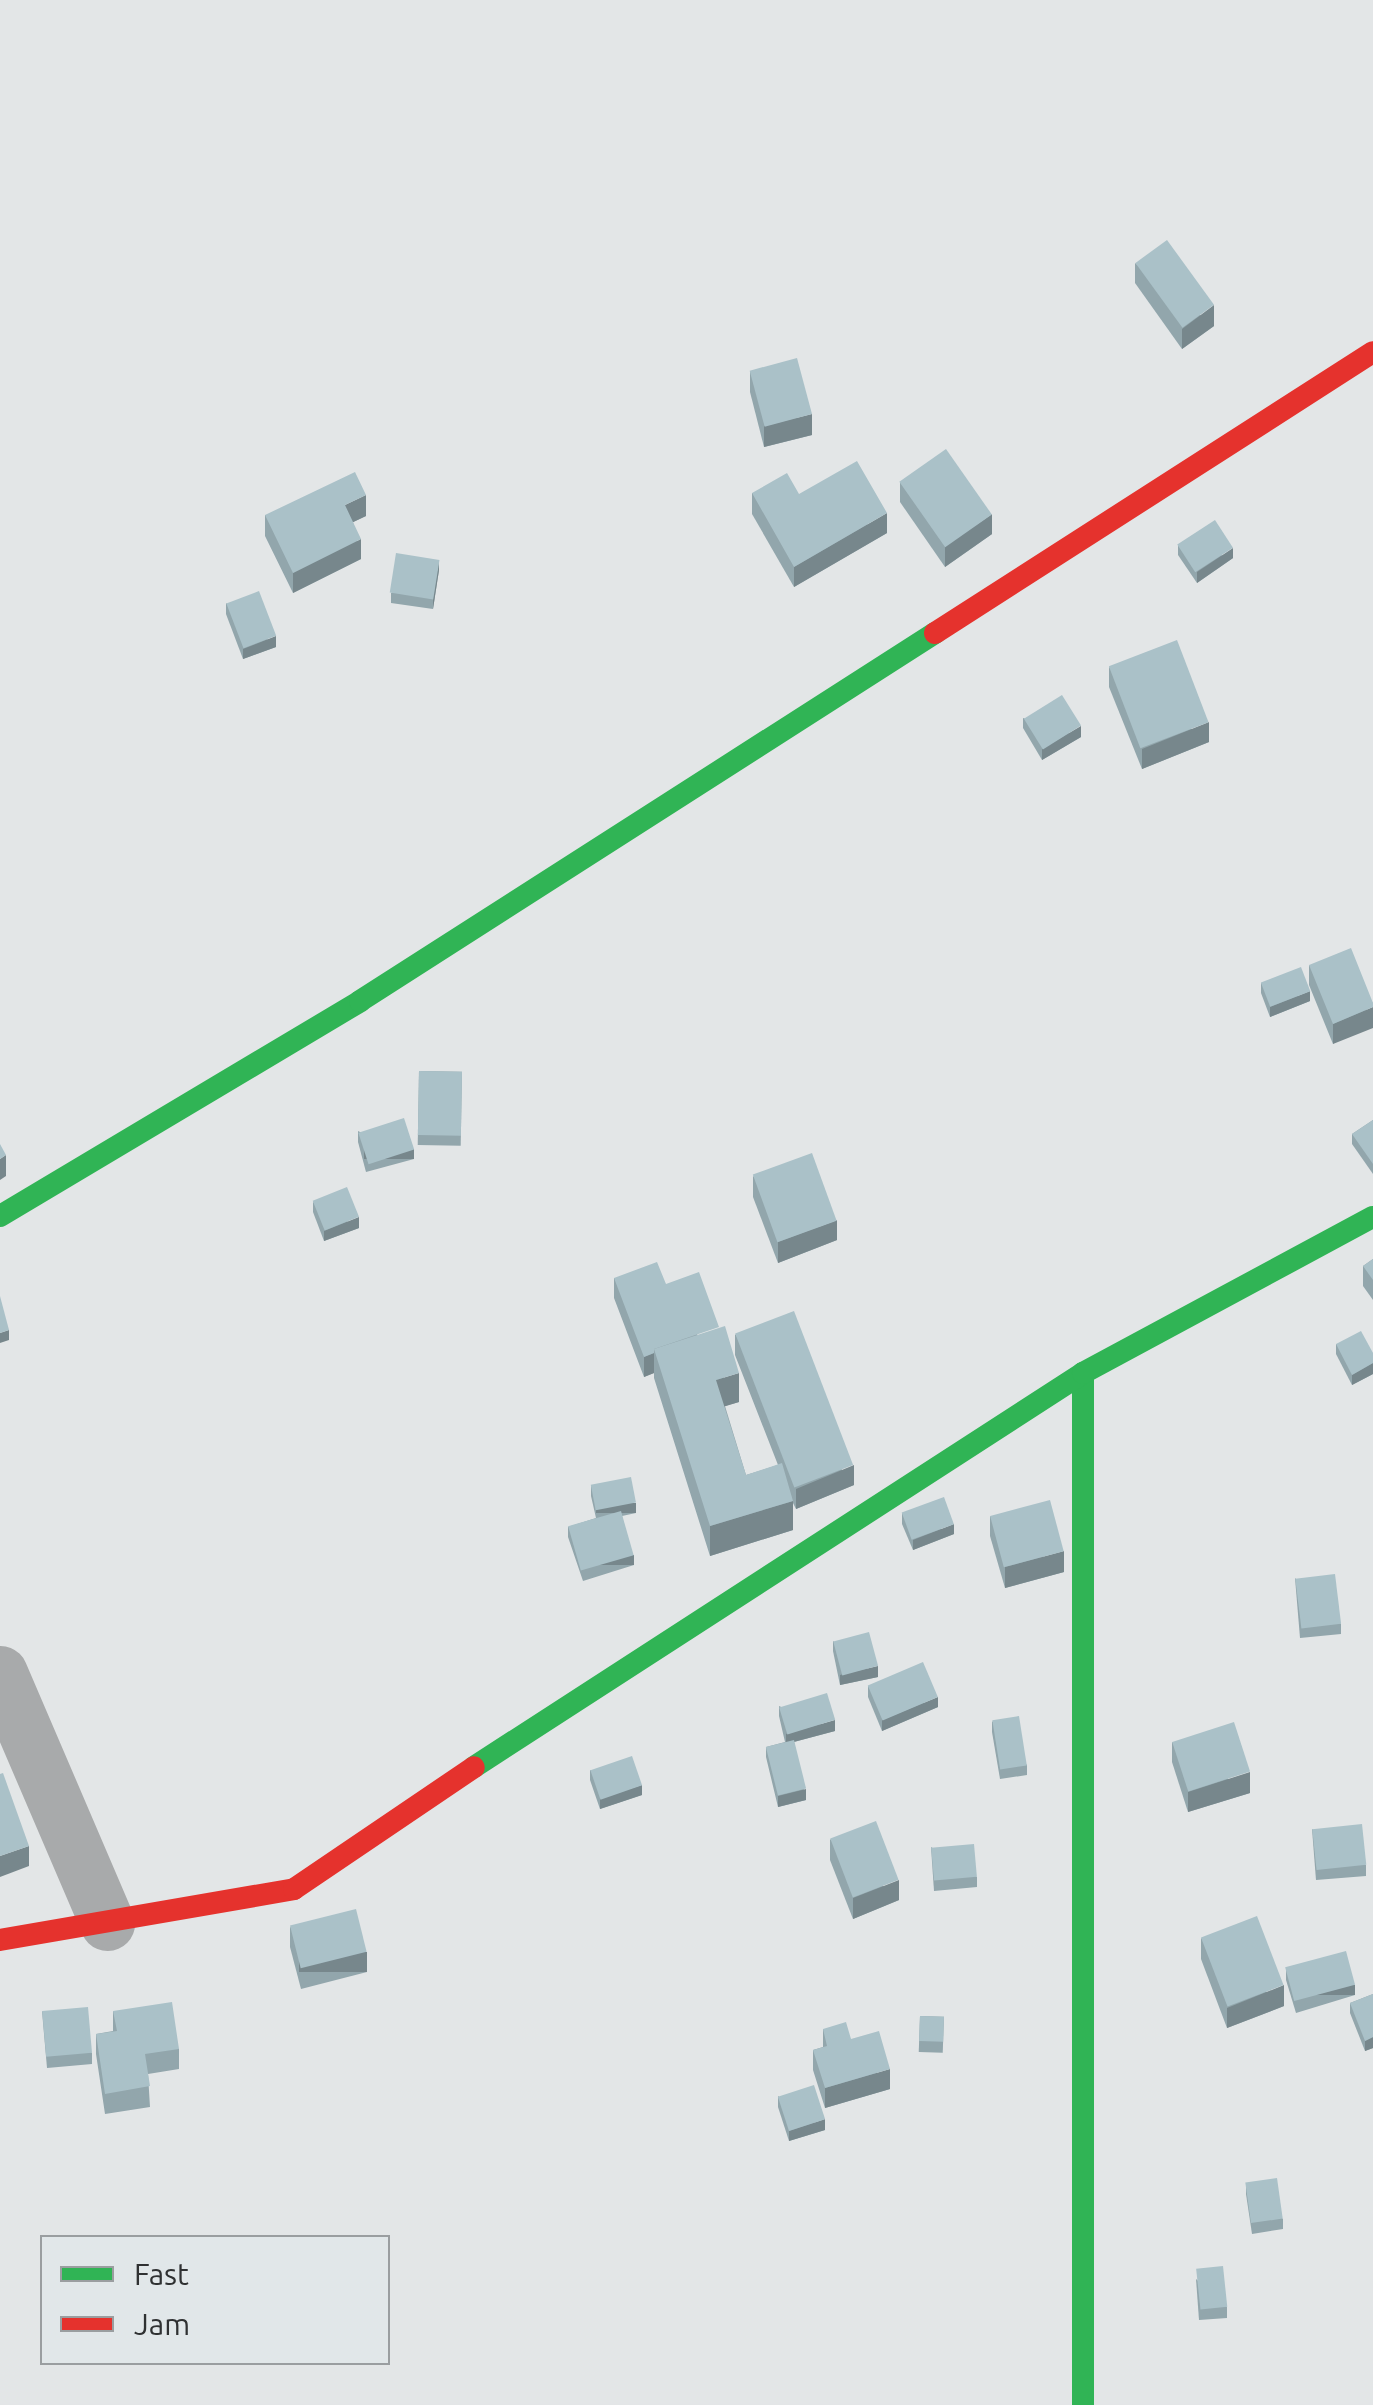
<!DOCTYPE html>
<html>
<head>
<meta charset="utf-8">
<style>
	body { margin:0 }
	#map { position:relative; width:1373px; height:2405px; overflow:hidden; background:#e3e6e7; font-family:Ubuntu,sans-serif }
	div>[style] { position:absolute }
	.street>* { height:55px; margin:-27.5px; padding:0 27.5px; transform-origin:27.5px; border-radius:27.5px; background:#a8aaab }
	.fast>* { height:22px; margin:-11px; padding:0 11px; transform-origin:11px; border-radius:11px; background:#30b455 }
	.jam>* { height:22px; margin:-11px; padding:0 11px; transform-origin:11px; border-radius:11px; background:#e5322d }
	.wall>* { inset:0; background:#92a6ac; transform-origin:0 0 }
	.shaded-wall>* { inset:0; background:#77878c; transform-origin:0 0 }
	.building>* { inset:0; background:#aac1c8; transform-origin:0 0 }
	span { translate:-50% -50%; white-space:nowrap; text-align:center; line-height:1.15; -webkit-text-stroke:10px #e1e7e9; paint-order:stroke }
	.legend { position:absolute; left:40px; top:2235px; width:350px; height:130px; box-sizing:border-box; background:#e1e7e9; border:2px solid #9a9ea0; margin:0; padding:12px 18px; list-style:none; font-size:30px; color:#2f3132 }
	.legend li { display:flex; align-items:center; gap:20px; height:50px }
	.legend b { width:50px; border:2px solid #9a9ea0 }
</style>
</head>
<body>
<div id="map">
	<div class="street">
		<div style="left:0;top:1673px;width:272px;rotate:66.8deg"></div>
	</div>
	<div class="fast">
		<div style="left:0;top:1216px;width:419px;rotate:-30.8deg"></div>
		<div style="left:360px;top:1001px;width:683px;rotate:-32.62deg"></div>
		<div style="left:1083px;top:1373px;width:1032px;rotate:90deg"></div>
		<div style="left:474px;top:1767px;width:725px;rotate:-32.9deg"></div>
		<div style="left:1083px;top:1373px;width:329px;rotate:-28.3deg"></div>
	</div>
	<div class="jam">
		<div style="left:935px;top:633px;width:520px;rotate:-32.68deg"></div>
		<div style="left:0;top:1940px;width:298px;rotate:-9.8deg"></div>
		<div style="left:294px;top:1889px;width:217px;rotate:-34.1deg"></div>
	</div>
	<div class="wall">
		<div style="clip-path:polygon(1135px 263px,1214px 326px,1182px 349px,1135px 283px)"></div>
		<div style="clip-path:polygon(750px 371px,812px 435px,764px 447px,750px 392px)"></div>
		<div style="clip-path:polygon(900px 482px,992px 534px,945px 567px,900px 502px)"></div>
		<div style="clip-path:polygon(752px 493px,799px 494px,887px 533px,794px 587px,752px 514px)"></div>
		<div style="clip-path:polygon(265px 515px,366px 516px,353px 522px,361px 559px,293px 593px,265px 536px)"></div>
		<div style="clip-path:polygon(1178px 545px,1233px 558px,1197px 583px,1178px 555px)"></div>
		<div style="clip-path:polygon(439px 570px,433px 609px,391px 603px,391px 593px)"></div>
		<div style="clip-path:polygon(226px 603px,276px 647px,243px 659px,226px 614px)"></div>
		<div style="clip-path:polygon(1109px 667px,1209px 742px,1142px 769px,1109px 687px)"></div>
		<div style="clip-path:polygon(1023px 718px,1081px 737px,1042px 760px,1023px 728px)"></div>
		<div style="clip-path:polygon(1309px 965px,1373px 1003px,1333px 1044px,1309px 985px)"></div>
		<div style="clip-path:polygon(1261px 983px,1310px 1001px,1270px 1017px,1261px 993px)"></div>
		<div style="left:419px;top:1071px;width:43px;height:74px;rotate:1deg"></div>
		<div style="clip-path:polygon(1373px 1120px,1373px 1174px,1352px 1144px,1352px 1134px)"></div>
		<div style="clip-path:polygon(358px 1131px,414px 1159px,366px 1172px,358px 1142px)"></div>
		<div style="clip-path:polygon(753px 1176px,837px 1240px,778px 1263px,753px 1197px)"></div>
		<div style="clip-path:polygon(313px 1202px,359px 1228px,324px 1241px,313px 1212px)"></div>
		<div style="clip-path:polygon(1373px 1259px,1373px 1300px,1363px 1286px,1363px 1266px)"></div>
		<div style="clip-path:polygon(614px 1278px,666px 1284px,739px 1402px,725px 1406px,746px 1475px,778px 1465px,735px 1355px,735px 1334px,854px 1485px,796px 1509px,793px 1503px,793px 1530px,710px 1556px,654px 1378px,654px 1373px,644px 1377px,614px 1298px)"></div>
		<div style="clip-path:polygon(1336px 1344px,1373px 1353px,1373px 1374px,1352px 1385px,1336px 1354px)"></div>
		<div style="clip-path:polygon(591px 1486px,636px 1513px,622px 1516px,634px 1565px,583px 1581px,568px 1537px,568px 1527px,596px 1518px,591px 1496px)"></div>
		<div style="clip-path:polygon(902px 1513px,954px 1534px,913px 1550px,902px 1524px)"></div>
		<div style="clip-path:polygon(990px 1516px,1064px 1572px,1005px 1588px,990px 1536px)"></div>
		<div style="clip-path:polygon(1295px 1578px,1341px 1624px,1341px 1634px,1300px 1638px)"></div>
		<div style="clip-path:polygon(833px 1641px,878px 1677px,840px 1685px,833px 1651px)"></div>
		<div style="clip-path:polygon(868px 1686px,938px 1707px,882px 1731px,868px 1697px)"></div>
		<div style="clip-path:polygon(779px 1706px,835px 1731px,794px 1742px,806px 1800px,778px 1807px,766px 1757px,766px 1747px,785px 1742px,779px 1716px)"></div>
		<div style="clip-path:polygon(992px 1721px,1027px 1765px,1027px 1775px,1000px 1779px,992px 1732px)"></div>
		<div style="clip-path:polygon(1172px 1742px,1250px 1793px,1188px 1812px,1172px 1762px)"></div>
		<div style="clip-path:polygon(590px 1770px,642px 1795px,600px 1809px,590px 1780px)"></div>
		<div style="clip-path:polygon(1312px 1829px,1366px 1865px,1366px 1876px,1316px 1880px)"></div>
		<div style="clip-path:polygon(830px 1839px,899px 1900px,853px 1919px,830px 1860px)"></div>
		<div style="clip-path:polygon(931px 1847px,977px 1877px,977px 1887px,934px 1891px)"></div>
		<div style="clip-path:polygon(290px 1927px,367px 1972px,301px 1989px,290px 1947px)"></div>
		<div style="clip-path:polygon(1201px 1938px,1284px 2006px,1227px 2028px,1201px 1959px)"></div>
		<div style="clip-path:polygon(1286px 1969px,1355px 1995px,1296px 2013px,1286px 1980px)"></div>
		<div style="clip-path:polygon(1373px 1994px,1373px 2048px,1365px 2051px,1350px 2013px,1350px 2003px)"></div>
		<div style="clip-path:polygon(42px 2011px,92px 2053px,92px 2064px,47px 2068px)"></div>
		<div style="clip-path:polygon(113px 2011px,179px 2049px,179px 2069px,148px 2074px,150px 2107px,105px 2114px,96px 2054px,96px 2034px,113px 2031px)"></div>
		<div style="left:920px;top:2016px;width:24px;height:36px;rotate:2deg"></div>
		<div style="clip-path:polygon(823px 2029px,851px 2039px,890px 2089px,825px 2108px,813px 2070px,813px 2050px,823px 2047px)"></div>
		<div style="clip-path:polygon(778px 2096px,825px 2130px,789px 2141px,778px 2107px)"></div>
		<div style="clip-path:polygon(1246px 2184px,1283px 2219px,1283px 2229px,1252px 2234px,1246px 2194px)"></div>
		<div style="clip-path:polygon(1196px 2279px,1227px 2307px,1227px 2318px,1199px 2320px)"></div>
	</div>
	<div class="shaded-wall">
		<div style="clip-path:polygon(1214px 305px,1214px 326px,1182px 349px,1182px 329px)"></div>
		<div style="clip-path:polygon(812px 414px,812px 435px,764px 447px,764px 426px)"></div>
		<div style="clip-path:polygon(366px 495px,366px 516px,345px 526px,345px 505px)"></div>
		<div style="clip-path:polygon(887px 513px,887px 533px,794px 587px,794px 567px)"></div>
		<div style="clip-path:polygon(992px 514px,992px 534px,945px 567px,945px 546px)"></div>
		<div style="clip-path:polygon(361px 539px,361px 559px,293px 593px,293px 573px)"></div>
		<div style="clip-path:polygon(1233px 548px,1233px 558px,1197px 583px,1197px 572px)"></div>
		<div style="clip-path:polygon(439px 560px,439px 570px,433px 609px,433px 598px)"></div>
		<div style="clip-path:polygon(276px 636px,276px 647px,243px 659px,243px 649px)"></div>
		<div style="clip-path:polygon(1209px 722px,1209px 742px,1142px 769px,1142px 749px)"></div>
		<div style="clip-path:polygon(1081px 726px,1081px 737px,1042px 760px,1042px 749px)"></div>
		<div style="clip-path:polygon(1310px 991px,1310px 1001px,1270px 1017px,1270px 1007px)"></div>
		<div style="clip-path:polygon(1373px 1007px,1373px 1028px,1333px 1044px,1333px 1024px)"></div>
		<div style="left:414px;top:1149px;width:10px;height:50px;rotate:90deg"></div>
		<div style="clip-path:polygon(6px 1155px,6px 1176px,0 1180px,0 1159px)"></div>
		<div style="clip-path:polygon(359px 1217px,359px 1228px,324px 1241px,324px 1231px)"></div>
		<div style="clip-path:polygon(837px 1220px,837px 1240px,778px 1263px,778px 1242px)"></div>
		<div style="clip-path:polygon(9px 1330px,9px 1340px,0 1343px,0 1333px)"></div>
		<div style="clip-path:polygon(654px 1353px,654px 1373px,644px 1377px,644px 1357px)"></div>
		<div style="clip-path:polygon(1373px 1363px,1373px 1374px,1352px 1385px,1352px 1375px)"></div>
		<div style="clip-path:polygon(739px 1373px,739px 1402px,716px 1409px,716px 1380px)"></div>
		<div style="clip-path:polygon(854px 1465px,854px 1485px,796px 1509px,796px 1489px)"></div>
		<div style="clip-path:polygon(793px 1501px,793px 1530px,710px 1556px,710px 1526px)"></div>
		<div style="left:636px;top:1503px;width:10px;height:40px;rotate:90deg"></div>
		<div style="clip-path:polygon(954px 1524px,954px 1534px,913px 1550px,913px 1540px)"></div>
		<div style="clip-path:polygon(1064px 1551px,1064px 1572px,1005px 1588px,1005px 1567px)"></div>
		<div style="left:634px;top:1555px;width:10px;height:53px;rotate:90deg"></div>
		<div style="clip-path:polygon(878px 1666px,878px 1677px,840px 1685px,840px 1675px)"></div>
		<div style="clip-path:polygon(938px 1697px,938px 1707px,882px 1731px,882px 1720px)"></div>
		<div style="clip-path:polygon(835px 1720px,835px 1731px,786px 1744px,786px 1734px)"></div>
		<div style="clip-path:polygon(1250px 1772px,1250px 1793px,1188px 1812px,1188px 1792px)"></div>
		<div style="clip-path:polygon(642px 1785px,642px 1795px,600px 1809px,600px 1798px)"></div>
		<div style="clip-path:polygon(806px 1789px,806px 1800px,778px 1807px,778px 1796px)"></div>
		<div style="clip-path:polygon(29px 1846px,29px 1866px,0 1877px,0 1856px)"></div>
		<div style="clip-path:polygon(899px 1880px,899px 1900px,853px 1919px,853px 1898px)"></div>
		<div style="left:367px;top:1952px;width:20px;height:68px;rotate:90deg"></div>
		<div style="clip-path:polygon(1284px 1985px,1284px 2006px,1227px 2028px,1227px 2008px)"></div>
		<div style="left:1355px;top:1985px;width:10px;height:62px;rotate:90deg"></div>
		<div style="clip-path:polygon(1373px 2037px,1373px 2048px,1365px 2051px,1365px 2041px)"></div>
		<div style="clip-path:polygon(890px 2069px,890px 2089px,825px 2108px,825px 2088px)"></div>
		<div style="clip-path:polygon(825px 2119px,825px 2130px,789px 2141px,789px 2131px)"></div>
	</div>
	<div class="building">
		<div style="left:1167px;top:240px;width:80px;height:39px;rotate:54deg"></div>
		<div style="left:797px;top:358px;width:58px;height:49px;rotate:75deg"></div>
		<div style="left:946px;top:449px;width:80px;height:57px;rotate:55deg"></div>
		<div style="clip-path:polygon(857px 461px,887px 513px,794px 567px,752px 493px,787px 473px,799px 494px)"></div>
		<div style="clip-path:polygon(355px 472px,366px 495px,345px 505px,361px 539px,293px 573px,265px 515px)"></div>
		<div style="left:1215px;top:520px;width:33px;height:45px;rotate:57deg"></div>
		<div style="left:396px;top:553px;width:44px;height:40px;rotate:9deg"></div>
		<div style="left:259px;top:591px;width:48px;height:35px;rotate:69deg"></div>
		<div style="left:1177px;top:640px;width:88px;height:73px;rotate:69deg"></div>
		<div style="left:1062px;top:695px;width:36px;height:45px;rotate:58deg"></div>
		<div style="clip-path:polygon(1351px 948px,1373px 1003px,1373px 1007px,1333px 1024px,1309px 965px)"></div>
		<div style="left:1301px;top:967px;width:26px;height:43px;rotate:69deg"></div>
		<div style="left:419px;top:1071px;width:43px;height:64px;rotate:1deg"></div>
		<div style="left:404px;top:1118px;width:33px;height:48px;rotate:72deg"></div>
		<div style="clip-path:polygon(1373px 1120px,1373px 1164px,1352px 1134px)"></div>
		<div style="clip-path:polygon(0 1144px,6px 1155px,0 1159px)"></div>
		<div style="left:812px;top:1153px;width:72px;height:63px;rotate:70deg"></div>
		<div style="left:347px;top:1187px;width:32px;height:37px;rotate:68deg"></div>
		<div style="clip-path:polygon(1373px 1259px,1373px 1280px,1363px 1266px)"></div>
		<div style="clip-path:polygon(657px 1262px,666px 1284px,699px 1272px,719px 1327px,654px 1349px,654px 1353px,644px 1357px,614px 1278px)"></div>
		<div style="clip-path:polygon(0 1296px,9px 1330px,0 1333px)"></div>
		<div style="left:794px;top:1311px;width:165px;height:63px;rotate:69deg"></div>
		<div style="clip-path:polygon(725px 1326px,739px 1373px,716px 1380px,746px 1475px,782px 1463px,793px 1501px,710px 1526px,654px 1349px)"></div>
		<div style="clip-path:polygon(1361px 1331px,1373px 1353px,1373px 1363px,1352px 1375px,1336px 1344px)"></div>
		<div style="left:631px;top:1477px;width:26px;height:41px;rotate:79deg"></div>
		<div style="left:944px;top:1497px;width:29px;height:45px;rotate:70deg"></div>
		<div style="left:1050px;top:1500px;width:53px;height:62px;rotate:75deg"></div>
		<div style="left:621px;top:1511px;width:46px;height:55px;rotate:74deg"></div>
		<div style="left:1335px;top:1574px;width:50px;height:40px;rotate:83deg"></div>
		<div style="left:869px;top:1632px;width:35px;height:37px;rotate:75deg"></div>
		<div style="left:923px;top:1662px;width:38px;height:60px;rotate:67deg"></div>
		<div style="left:827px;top:1693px;width:28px;height:50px;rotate:73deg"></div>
		<div style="left:1019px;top:1716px;width:50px;height:27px;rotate:81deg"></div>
		<div style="left:1234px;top:1722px;width:52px;height:65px;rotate:72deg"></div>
		<div style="left:794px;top:1740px;width:50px;height:29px;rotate:76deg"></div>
		<div style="left:632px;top:1756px;width:31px;height:44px;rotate:71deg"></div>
		<div style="clip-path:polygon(3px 1773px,29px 1846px,0 1856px,0 1774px)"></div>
		<div style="left:876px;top:1821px;width:63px;height:49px;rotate:69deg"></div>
		<div style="left:1362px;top:1824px;width:41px;height:50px;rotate:84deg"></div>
		<div style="left:974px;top:1844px;width:33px;height:43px;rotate:85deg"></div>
		<div style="left:356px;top:1909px;width:44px;height:68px;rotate:76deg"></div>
		<div style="left:1257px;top:1916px;width:74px;height:60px;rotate:69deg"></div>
		<div style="left:1346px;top:1951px;width:35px;height:63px;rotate:75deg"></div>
		<div style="clip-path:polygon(1373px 1994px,1373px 2037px,1365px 2041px,1350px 2003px)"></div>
		<div style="clip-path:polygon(172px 2002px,179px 2049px,145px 2054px,150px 2086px,105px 2094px,96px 2034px,117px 2031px,113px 2011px)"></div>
		<div style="left:88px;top:2007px;width:46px;height:46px;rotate:85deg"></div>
		<div style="left:920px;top:2016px;width:24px;height:25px;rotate:2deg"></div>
		<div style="clip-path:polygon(846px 2022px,851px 2039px,879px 2031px,890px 2069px,825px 2088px,813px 2050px,827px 2046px,823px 2029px)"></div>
		<div style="left:814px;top:2085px;width:36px;height:38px;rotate:72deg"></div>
		<div style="left:1277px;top:2178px;width:41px;height:32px;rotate:82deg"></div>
		<div style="left:1223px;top:2266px;width:41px;height:27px;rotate:84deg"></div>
	</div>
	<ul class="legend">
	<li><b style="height:12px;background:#30b455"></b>Fast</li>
	<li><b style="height:12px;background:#e5322d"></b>Jam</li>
	</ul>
</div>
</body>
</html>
